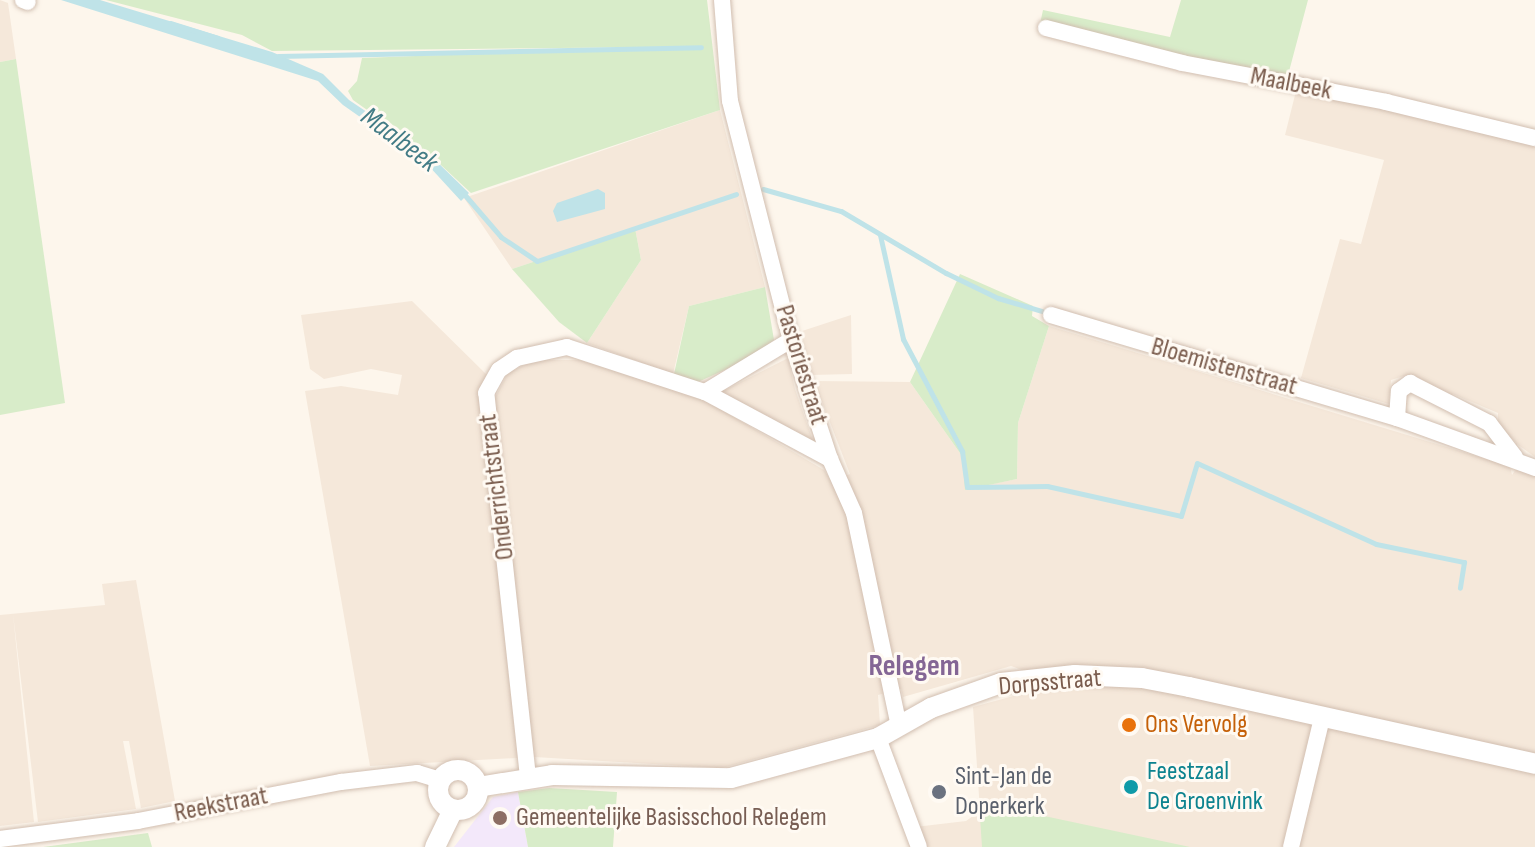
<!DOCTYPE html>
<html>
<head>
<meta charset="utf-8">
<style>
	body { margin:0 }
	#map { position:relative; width:1535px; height:847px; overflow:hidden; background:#fdf6ec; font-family:"Sofia Sans Condensed",sans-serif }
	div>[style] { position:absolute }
	.residential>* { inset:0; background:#f5e8da }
	.education>* { inset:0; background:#f3e8fa }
	.green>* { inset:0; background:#d8ecc9 }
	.water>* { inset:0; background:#bfe3e8 }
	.stream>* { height:5px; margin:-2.5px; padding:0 2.5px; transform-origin:2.5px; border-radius:2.5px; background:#bfe3e8 }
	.roads { filter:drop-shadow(0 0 2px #d1beb0) drop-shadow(0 0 2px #d1beb0) }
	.minor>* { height:16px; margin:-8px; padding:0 8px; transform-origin:8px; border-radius:8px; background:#fff }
	.tertiary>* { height:20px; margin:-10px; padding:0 10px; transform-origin:10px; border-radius:10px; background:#fff }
	.tertiary>.ring { margin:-10px; padding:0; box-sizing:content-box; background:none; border:20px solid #fff; border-radius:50% }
	.dots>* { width:22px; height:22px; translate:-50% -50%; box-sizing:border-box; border:4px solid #fffaf3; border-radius:50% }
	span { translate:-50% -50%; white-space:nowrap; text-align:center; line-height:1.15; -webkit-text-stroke:6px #fffaf3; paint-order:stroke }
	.street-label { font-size:26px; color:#7a5c4d }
	.food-label { font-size:26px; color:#c56008 }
	.left { translate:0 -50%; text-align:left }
	.culture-label { font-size:26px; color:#0d838f }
	.worship-label { font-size:26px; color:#5b616d }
	.education-label { font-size:26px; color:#785e54 }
	.water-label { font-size:28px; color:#437c86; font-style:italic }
	.quarter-label { font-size:30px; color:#846695; font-weight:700 }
</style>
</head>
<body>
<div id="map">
	<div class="residential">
		<div style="clip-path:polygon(0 0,8px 3px,16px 59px,0 62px)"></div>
		<div style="clip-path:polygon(1297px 87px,1501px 129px,1535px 147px,1535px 457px,1517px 444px,1510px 466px,1512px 475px,1519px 465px,1535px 476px,1535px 847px,925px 847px,915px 827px,966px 821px,980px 811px,973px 707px,1024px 693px,1022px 670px,1011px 666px,903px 697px,901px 689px,878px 695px,880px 725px,722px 768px,534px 757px,370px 766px,305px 391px,341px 386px,398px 395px,402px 375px,371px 369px,324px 379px,310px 369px,301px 315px,412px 301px,488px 376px,494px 399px,508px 373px,534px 360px,580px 360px,703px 399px,824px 470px,832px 482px,850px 474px,814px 381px,910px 382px,962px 456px,966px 489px,1017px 479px,1018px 423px,1049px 326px,1509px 466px,1516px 443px,1498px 424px,1498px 413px,1453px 394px,1450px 399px,1407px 375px,1391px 380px,1389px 404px,1301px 378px,1340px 239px,1361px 244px,1384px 160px,1285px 135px)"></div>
		<div style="clip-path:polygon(720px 110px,765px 287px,689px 306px,673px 374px,587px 343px,641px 260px,635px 228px,512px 269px,464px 198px)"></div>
		<div style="clip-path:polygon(851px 315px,852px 374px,811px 375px,799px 332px)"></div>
		<div style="clip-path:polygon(788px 358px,795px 389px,813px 441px,721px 392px)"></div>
		<div style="clip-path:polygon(136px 580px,175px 801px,141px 808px,129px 741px,123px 741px,136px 809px,38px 822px,13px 614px,34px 822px,0 826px,0 615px,105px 605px,102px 584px)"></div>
	</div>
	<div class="education">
		<div style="clip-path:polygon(518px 792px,528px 847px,454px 847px,493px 797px)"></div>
	</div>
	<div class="green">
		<div style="clip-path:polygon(106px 0,707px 0,720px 110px,471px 193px,428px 153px,353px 100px,348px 91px,357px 81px,362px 58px,658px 47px,272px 51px,242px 35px)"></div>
		<div style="clip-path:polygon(1181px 0,1308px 0,1287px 79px,1040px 24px,1043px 10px,1170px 37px)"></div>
		<div style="clip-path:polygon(16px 59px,65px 403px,0 415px,0 62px)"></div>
		<div style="clip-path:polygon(635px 228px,641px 260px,587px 343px,559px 322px,512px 269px)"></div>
		<div style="clip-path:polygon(960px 274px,1033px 306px,1032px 316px,1049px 326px,1018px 423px,1017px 479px,965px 490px,962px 456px,910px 382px)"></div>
		<div style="clip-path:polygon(765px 287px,774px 340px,751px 358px,698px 382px,674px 374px,689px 306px)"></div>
		<div style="clip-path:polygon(549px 788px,617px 792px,613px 847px,528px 847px,518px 792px)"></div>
		<div style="clip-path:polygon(979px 802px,1190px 847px,982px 847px)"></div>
		<div style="clip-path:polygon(148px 833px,152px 847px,43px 847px)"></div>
	</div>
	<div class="water">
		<div style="clip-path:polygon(61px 0,100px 0,272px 52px,323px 74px,349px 100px,428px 153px,469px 193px,461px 201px,427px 164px,343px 105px,318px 81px)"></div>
		<div style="clip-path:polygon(598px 189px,605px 193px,605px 209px,557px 222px,553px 211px,557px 203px)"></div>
	</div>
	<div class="stream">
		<div style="left:170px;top:23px;width:50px;rotate:17.4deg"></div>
		<div style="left:278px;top:56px;width:423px;rotate:-1.2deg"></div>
		<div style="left:763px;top:189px;width:81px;rotate:15.8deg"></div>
		<div style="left:841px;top:211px;width:122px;rotate:30.6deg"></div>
		<div style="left:946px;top:273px;width:58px;rotate:25.7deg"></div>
		<div style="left:998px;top:298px;width:46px;rotate:16.5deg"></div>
		<div style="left:464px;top:194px;width:57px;rotate:49.3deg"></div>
		<div style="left:501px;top:237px;width:43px;rotate:33.7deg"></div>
		<div style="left:537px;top:261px;width:210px;rotate:-18.6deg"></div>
		<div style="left:880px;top:235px;width:107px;rotate:77.5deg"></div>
		<div style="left:903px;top:339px;width:127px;rotate:62.2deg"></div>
		<div style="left:962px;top:451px;width:36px;rotate:82deg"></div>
		<div style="left:967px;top:487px;width:80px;rotate:-0.7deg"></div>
		<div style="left:1047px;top:486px;width:137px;rotate:12.6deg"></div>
		<div style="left:1181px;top:516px;width:55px;rotate:-73.2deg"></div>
		<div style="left:1197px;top:463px;width:196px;rotate:24.3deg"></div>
		<div style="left:1376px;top:544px;width:90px;rotate:11.6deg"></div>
		<div style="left:1464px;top:562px;width:26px;rotate:99deg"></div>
	</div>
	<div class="roads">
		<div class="minor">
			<div style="left:23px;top:0;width:5px;rotate:22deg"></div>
			<div style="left:722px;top:0;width:101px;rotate:85.5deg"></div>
			<div style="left:730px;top:101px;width:247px;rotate:75.7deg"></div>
			<div style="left:791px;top:340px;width:125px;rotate:71.9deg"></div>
			<div style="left:830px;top:459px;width:59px;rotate:66deg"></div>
			<div style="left:854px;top:513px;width:218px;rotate:78.1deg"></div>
			<div style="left:1046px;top:28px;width:140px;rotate:14.4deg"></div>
			<div style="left:1182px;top:63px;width:208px;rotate:10.8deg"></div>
			<div style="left:1386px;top:102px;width:153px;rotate:13.6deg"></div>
			<div style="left:1051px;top:315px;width:361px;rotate:16.6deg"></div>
			<div style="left:1397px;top:418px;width:147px;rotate:19.9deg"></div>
			<div style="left:705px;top:392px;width:100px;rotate:-31.2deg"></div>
			<div style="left:1397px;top:418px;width:27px;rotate:-86deg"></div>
			<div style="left:1399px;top:391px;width:14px;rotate:-36deg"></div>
			<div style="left:1410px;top:383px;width:89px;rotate:26.9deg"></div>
			<div style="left:1489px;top:423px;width:43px;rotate:52.6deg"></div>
			<div style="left:878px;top:738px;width:116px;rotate:69.4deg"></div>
			<div style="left:528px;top:777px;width:386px;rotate:-96.2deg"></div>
			<div style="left:486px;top:393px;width:26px;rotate:-61deg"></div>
			<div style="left:499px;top:370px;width:22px;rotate:-34deg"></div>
			<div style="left:517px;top:358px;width:51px;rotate:-12.4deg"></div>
			<div style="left:567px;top:347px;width:145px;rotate:18.1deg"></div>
			<div style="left:705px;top:392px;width:142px;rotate:28.2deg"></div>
			<div style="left:0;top:839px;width:139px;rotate:-7.4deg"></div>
			<div style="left:138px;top:821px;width:207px;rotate:-10.9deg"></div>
			<div style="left:341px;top:782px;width:77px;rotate:-6.8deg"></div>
			<div style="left:417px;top:773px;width:24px;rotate:17deg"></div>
			<div style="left:1291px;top:847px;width:133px;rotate:-76.5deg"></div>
		</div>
		<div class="tertiary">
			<div class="ring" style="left:438px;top:770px;width:20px;height:20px"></div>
			<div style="left:478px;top:787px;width:75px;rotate:-9.2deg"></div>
			<div style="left:552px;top:775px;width:179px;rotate:1deg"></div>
			<div style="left:731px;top:778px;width:152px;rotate:-15.2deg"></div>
			<div style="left:878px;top:738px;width:61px;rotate:-29.5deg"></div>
			<div style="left:931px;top:708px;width:74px;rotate:-19.7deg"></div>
			<div style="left:1001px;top:683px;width:74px;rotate:-6.2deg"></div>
			<div style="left:1075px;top:675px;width:67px;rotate:2.6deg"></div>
			<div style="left:1142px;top:678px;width:48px;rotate:10.8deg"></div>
			<div style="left:1189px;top:687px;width:354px;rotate:12.5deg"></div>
			<div style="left:435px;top:847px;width:41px;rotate:-64.1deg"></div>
		</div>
	</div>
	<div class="dots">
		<div style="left:1129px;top:725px;background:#e8710a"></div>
		<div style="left:1131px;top:787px;background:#0f9aa8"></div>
		<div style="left:939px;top:792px;background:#6b7280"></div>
		<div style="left:500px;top:818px;background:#8d6e63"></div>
	</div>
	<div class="street-label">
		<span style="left:1291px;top:84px;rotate:11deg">Maalbeek</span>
		<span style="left:801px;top:365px;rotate:73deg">Pastoriestraat</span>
		<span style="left:1224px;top:367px;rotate:16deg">Bloemistenstraat</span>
		<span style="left:497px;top:487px;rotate:-97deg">Onderrichtstraat</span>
		<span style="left:1050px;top:683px;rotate:-5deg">Dorpsstraat</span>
		<span style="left:221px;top:805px;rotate:-11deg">Reekstraat</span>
	</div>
	<div class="food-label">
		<span class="left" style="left:1145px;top:725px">Ons Vervolg</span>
	</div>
	<div class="culture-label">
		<span class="left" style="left:1147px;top:787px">Feestzaal<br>De Groenvink</span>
	</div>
	<div class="worship-label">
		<span class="left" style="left:955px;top:792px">Sint-Jan de<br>Doperkerk</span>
	</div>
	<div class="education-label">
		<span class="left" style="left:516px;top:818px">Gemeentelijke Basisschool Relegem</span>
	</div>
	<div class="water-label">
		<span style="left:399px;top:140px;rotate:37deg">Maalbeek</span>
	</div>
	<div class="quarter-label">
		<span style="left:914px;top:666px">Relegem</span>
	</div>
</div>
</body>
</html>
